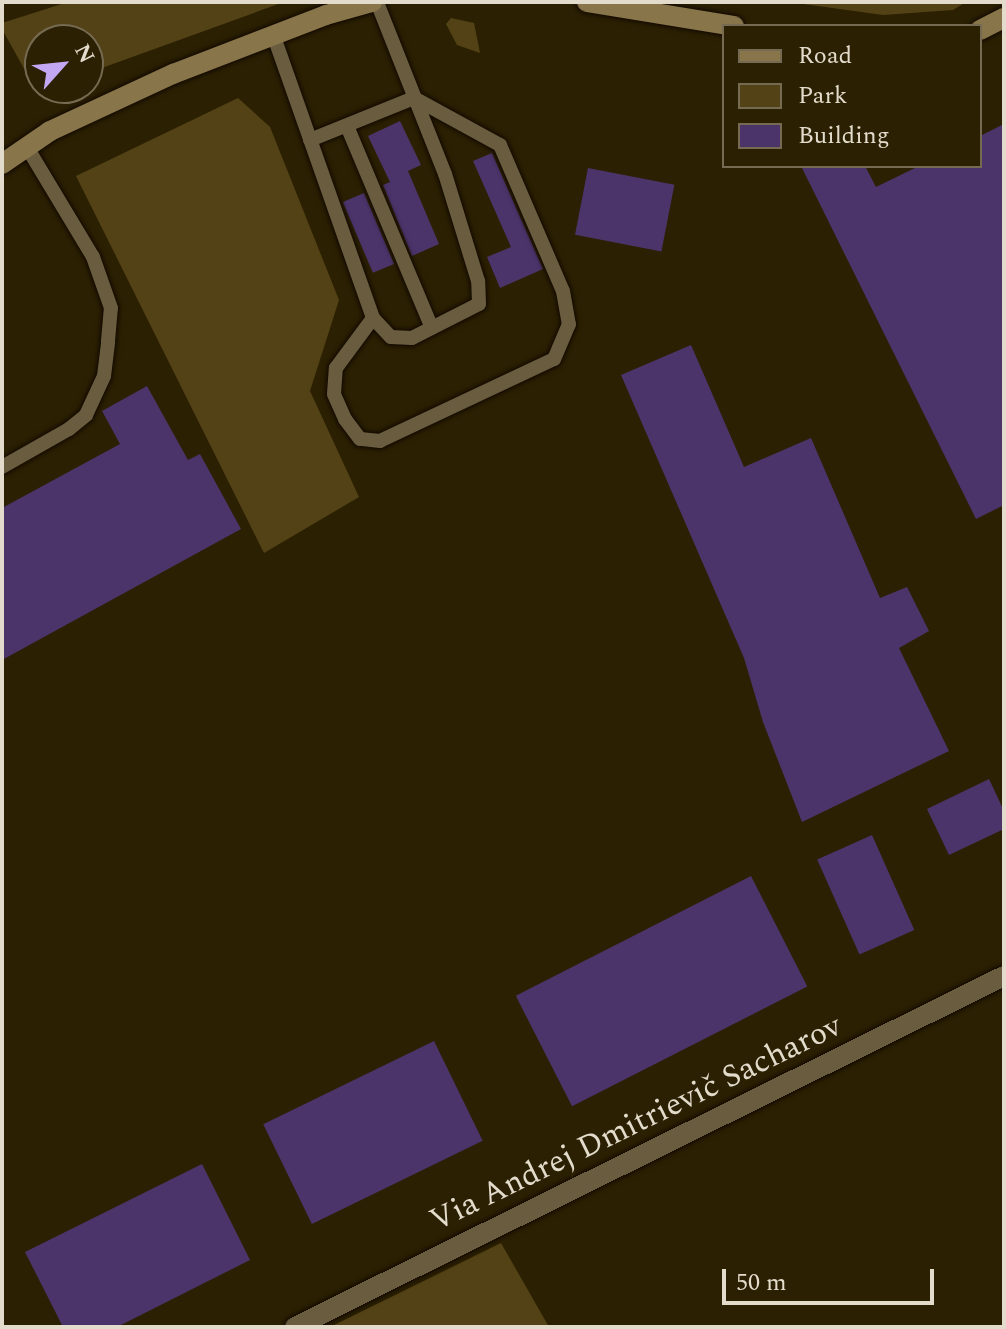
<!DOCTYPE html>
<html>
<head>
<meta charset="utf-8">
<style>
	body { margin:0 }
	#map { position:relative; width:1006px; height:1329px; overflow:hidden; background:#2b2002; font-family:Spectral,serif }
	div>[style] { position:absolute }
	.green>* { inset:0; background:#534215 }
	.building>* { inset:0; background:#4b346a; transform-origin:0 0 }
	.roads { filter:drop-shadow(0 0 2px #120900) drop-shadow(0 0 2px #120900) }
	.lane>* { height:14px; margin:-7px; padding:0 7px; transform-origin:7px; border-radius:7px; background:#6a5d3f }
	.street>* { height:20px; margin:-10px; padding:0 10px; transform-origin:10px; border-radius:10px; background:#6a5d3f }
	.secondary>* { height:20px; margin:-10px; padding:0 10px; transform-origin:10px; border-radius:10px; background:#88754a }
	span { translate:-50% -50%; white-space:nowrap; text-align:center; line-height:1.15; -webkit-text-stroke:6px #2b2002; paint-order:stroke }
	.street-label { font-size:32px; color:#e3dccc }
	.frame { position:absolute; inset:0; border:4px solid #e3dccc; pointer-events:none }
	.legend { position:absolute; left:722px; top:24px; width:260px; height:144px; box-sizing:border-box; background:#2b2002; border:2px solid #756b53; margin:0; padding:10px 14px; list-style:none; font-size:24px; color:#e3dccc }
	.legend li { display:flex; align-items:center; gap:16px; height:40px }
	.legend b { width:40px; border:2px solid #756b53 }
	.north { position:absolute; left:24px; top:24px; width:80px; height:80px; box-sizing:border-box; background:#2b2002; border:2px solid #756b53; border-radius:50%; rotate:63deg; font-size:22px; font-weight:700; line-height:32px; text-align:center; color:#e3dccc }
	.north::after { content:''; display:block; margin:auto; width:28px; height:36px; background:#c3a7f2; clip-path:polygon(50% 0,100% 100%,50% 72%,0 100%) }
	.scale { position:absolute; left:722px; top:1269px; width:212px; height:36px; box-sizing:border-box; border:4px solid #e3dccc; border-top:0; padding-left:10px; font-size:24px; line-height:28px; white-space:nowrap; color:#e3dccc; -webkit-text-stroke:6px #2b2002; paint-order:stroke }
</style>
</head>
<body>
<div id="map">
	<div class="green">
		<div style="clip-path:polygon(68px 2px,284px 2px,88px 73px,88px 40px,40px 40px,40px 88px,48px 88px,37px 92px,2px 29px,2px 23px)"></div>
		<div style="clip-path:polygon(789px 2px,966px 2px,953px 10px,883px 15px)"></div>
		<div style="clip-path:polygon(451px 18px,474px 23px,480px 53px,457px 45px,446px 24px)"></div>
		<div style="clip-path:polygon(238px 98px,270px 127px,339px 300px,310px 391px,359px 497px,264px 553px,76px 176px)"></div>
		<div style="clip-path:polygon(501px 1243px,549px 1327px,330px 1327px)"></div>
	</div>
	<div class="building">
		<div style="clip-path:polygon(400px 121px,421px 165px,408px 171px,439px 244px,412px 256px,383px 185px,390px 182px,368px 136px)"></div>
		<div style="clip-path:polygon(1004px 124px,1004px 505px,976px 519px,801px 166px,865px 166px,876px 187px,919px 166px,980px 166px,980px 136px)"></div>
		<div style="clip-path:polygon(492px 153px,543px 269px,500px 288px,487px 257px,511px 247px,473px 161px)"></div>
		<div style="left:588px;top:168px;width:88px;height:68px;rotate:11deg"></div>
		<div style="left:364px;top:193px;width:77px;height:23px;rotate:67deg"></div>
		<div style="clip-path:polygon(691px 345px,744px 467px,811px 438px,880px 598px,907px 587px,929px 631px,899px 648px,949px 751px,802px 822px,763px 722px,744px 658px,621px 375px)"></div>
		<div style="clip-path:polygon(147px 386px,188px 460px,200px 454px,241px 529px,2px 660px,2px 508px,120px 444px,102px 411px)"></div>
		<div style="clip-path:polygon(989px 779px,1004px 811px,1004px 829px,949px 855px,927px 809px)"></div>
		<div style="left:872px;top:835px;width:104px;height:60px;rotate:66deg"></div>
		<div style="left:751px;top:876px;width:124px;height:264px;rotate:63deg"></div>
		<div style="left:434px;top:1041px;width:111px;height:190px;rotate:64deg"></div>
		<div style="clip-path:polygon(202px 1164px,250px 1260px,117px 1327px,63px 1327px,25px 1252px)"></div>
	</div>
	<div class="roads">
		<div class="lane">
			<div style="left:273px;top:34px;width:301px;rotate:70.6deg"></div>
			<div style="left:373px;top:318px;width:26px;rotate:47deg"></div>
			<div style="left:391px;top:337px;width:21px;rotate:3deg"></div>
			<div style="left:412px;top:338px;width:75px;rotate:-26.9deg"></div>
			<div style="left:479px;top:304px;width:23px;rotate:-92deg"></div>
			<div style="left:478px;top:281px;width:112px;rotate:-107.1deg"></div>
			<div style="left:445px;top:174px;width:185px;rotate:-111.6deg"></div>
			<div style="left:347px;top:126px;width:219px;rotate:67.2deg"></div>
			<div style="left:310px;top:140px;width:112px;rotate:-22deg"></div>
			<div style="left:414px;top:98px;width:98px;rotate:28.7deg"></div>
			<div style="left:500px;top:145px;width:159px;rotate:66.7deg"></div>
			<div style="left:563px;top:291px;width:34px;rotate:80deg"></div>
			<div style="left:569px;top:324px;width:38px;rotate:113deg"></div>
			<div style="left:554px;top:359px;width:192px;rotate:154.8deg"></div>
			<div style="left:380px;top:441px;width:20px;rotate:-174deg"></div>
			<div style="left:360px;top:439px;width:25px;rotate:-127deg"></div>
			<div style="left:345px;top:419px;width:27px;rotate:-114deg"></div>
			<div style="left:334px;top:394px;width:26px;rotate:-86deg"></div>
			<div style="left:336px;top:368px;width:62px;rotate:-53.5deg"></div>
			<div style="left:2px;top:467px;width:77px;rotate:-29.6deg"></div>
			<div style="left:69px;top:429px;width:22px;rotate:-39deg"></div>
			<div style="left:86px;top:415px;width:43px;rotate:-65.2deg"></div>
			<div style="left:104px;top:376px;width:35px;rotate:-83deg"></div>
			<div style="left:108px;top:341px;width:33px;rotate:-85deg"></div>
			<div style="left:111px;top:308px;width:54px;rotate:-109.4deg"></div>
			<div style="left:93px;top:257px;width:128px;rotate:-121deg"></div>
		</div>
		<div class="street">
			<div style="left:295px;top:1327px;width:791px;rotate:-26.34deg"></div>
		</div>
		<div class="secondary">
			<div style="left:587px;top:2px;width:149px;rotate:9.3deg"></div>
			<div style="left:980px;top:30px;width:27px;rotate:-27deg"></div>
			<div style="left:2px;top:164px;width:58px;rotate:-34.5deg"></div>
			<div style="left:50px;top:131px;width:136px;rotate:-24.9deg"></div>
			<div style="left:173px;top:74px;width:164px;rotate:-21.1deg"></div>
			<div style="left:326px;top:15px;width:48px;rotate:-15.8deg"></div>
		</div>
	</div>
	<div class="street-label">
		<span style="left:636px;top:1124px;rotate:-26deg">Via Andrej Dmitrievič Sacharov</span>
	</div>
	<div class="frame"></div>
	<ul class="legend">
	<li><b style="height:10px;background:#88754a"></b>Road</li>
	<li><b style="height:22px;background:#534215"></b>Park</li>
	<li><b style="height:22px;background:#4b346a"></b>Building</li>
	</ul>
	<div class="north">N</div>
	<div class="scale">50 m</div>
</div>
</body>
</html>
